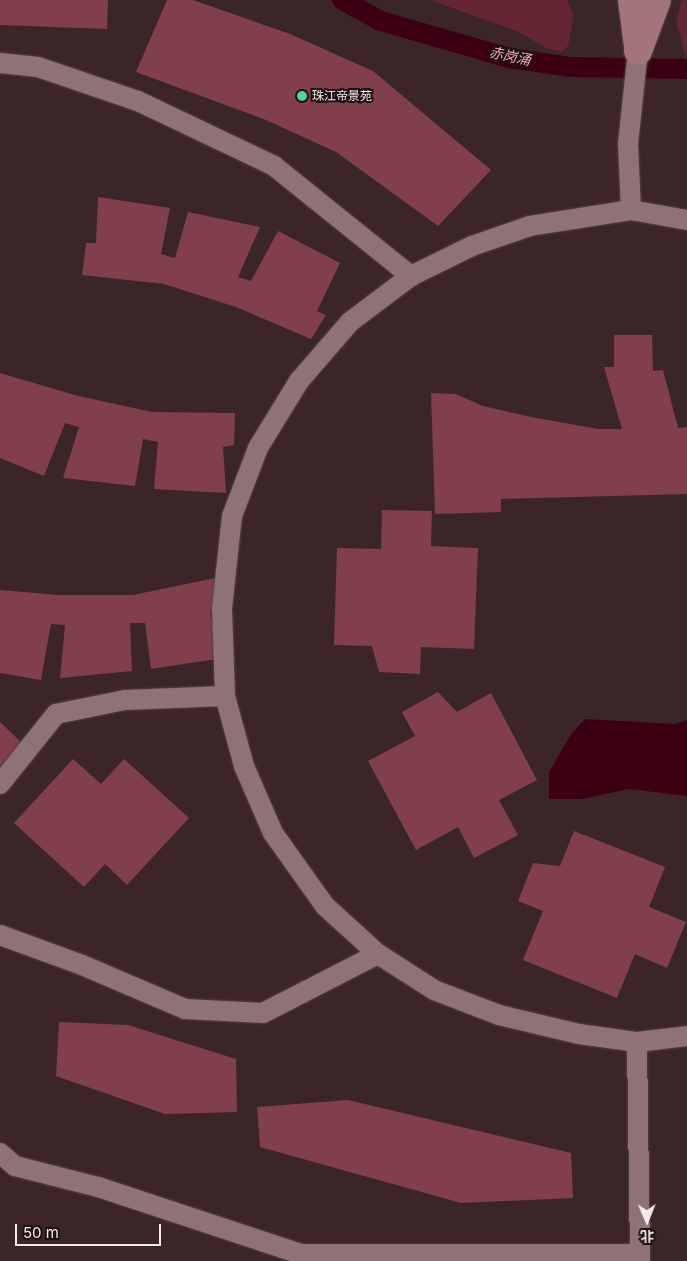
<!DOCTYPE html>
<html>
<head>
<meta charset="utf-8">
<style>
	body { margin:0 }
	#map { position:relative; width:687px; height:1261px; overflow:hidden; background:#3c2528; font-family:Inter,"Noto Sans SC",sans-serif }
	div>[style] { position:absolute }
	.green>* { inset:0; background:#632632 }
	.water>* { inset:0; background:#3c0012 }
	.canal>* { height:20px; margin:-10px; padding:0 10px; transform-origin:10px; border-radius:10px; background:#3c0012 }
	.building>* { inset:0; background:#803f4a }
	.roads { filter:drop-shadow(0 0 1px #554245) drop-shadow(0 0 1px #554245) }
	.street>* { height:20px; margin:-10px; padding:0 10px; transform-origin:10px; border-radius:10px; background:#8e7275 }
	.secondary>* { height:28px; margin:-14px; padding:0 14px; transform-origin:14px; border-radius:14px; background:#a2757a }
	.dots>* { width:14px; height:14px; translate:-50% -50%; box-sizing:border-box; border:2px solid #1c1113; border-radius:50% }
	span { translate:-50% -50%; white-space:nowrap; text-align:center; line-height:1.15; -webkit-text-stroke:4px #1c1113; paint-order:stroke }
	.poi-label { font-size:12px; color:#f8e8ea }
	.left { translate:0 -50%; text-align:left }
	.water-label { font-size:14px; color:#f7a6b1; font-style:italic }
	.north { position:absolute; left:622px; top:1196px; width:50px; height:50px; -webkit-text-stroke:4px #1c1113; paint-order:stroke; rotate:179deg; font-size:14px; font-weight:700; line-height:20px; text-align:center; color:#f8e8ea }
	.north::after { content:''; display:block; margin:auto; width:18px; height:22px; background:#f8e8ea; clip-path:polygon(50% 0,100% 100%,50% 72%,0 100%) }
	.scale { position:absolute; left:15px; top:1224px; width:146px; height:22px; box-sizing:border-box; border:2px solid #f8e8ea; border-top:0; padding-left:6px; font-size:15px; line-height:18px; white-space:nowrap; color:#f8e8ea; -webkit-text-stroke:4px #1c1113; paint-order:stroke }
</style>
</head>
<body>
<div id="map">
	<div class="green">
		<div style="clip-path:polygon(430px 0,567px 0,574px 16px,568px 46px,561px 52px,546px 48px,519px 32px)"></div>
		<div style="clip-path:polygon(682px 0,687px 0,687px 59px,676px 22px)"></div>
	</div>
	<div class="water">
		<div style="clip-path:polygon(585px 719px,675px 724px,687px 720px,687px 796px,629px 789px,582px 799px,549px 799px,549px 772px,572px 733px)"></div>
	</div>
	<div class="canal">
		<div style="left:342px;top:0;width:44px;rotate:28.3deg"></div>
		<div style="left:381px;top:21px;width:133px;rotate:16.1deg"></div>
		<div style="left:509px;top:58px;width:63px;rotate:8.3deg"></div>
		<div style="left:571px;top:67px;width:116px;rotate:1deg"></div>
	</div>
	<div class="building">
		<div style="clip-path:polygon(0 0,108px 0,107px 29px,0 25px)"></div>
		<div style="clip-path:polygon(167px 0,193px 0,290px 34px,373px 71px,491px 170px,438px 226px,336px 152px,266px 120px,136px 72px)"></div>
		<div style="clip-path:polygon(98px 197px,170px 208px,161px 254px,175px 258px,188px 212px,260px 227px,238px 277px,251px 281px,278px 231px,340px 263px,317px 311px,326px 315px,311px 339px,236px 307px,164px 284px,82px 275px,86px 243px,96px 243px)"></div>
		<div style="clip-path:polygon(614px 335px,652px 335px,653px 371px,663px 370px,678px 428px,687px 427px,687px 494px,501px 499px,501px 512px,435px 514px,431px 393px,456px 394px,483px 406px,531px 417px,598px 429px,622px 429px,604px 367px,614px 367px)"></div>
		<div style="clip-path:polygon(0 373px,78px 396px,152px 412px,235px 413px,234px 445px,223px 447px,226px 493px,154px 489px,158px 442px,143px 439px,135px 486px,63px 478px,79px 427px,65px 423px,44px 476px,0 458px)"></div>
		<div style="clip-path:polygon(382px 510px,432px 511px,431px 546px,478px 548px,474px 649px,421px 647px,420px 674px,379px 672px,372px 646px,334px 645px,337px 548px,381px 549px)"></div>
		<div style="clip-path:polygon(215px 578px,220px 610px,210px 614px,223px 658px,151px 669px,145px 623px,130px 623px,132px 671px,60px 678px,65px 625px,51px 624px,41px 680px,0 673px,0 590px,58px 595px,133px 595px)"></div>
		<div style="clip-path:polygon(438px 692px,457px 712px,491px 693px,537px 780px,499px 800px,518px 835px,474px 858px,458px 827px,416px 850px,368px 761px,415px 736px,402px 712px)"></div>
		<div style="clip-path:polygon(0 722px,22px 743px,0 766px)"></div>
		<div style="clip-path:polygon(73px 759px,101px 784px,124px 759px,189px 818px,127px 885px,105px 864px,84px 887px,14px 823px)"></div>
		<div style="clip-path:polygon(574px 831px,665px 867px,649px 907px,686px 922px,667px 968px,635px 954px,617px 998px,523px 960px,543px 911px,518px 901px,533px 863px,560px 866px)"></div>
		<div style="clip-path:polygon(59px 1022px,128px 1025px,236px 1059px,237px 1112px,165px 1114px,56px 1076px)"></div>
		<div style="clip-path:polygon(348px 1100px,571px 1153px,573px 1198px,461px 1203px,260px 1147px,257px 1107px)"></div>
	</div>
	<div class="roads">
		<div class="street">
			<div style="left:0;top:63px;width:38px;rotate:6deg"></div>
			<div style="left:38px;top:67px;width:106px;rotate:18.8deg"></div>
			<div style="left:138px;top:101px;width:151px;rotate:25.5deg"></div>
			<div style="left:274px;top:166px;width:176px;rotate:38.8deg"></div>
			<div style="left:631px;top:210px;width:66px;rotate:-92.6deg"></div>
			<div style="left:628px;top:144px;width:94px;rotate:-83.9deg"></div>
			<div style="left:687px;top:220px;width:57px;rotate:-169.9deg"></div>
			<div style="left:631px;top:210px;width:102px;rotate:171deg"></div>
			<div style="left:530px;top:226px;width:61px;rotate:161deg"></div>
			<div style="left:472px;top:246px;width:68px;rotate:153.8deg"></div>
			<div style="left:411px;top:276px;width:76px;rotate:143deg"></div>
			<div style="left:350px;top:322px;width:78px;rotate:130.8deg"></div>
			<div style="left:299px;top:381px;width:79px;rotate:121.5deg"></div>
			<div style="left:258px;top:448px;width:73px;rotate:110.9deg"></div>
			<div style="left:232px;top:516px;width:93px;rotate:96.2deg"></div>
			<div style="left:222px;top:608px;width:88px;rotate:88deg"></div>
			<div style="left:225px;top:696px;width:73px;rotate:74.8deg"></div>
			<div style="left:244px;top:766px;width:73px;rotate:66.6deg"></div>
			<div style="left:273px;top:833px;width:90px;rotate:54.5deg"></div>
			<div style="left:325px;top:906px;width:72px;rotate:42.2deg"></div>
			<div style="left:378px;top:954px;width:67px;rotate:32.7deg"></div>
			<div style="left:434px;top:990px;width:70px;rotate:21deg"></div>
			<div style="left:499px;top:1015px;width:82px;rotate:13.4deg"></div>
			<div style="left:579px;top:1034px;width:59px;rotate:7.9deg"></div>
			<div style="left:637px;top:1042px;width:50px;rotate:-6.8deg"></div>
			<div style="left:0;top:784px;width:90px;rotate:-51.3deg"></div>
			<div style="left:56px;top:714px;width:70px;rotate:-11.5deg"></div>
			<div style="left:125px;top:700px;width:100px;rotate:-2.3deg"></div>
			<div style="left:0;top:935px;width:87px;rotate:20.1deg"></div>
			<div style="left:82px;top:965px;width:112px;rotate:23.1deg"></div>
			<div style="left:185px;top:1009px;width:78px;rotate:2.9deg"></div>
			<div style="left:263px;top:1013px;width:129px;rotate:-27.2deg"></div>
			<div style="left:637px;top:1042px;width:219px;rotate:89.2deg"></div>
			<div style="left:0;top:1153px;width:20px;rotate:41deg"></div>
			<div style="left:15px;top:1166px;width:86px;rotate:14.2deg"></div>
			<div style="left:98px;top:1187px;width:213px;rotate:18.3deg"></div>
			<div style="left:300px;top:1254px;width:340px"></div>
		</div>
		<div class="secondary">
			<div style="left:632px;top:0;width:46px;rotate:82.6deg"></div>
			<div style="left:638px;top:51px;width:54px;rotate:-69.6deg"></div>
		</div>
	</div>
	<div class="dots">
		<div style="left:302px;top:96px;background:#50d398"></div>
	</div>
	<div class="poi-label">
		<span class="left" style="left:312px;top:96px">珠江帝景苑</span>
	</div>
	<div class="water-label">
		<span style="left:510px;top:56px;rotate:12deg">赤岗涌</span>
	</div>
	<div class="north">北</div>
	<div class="scale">50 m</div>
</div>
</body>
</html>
